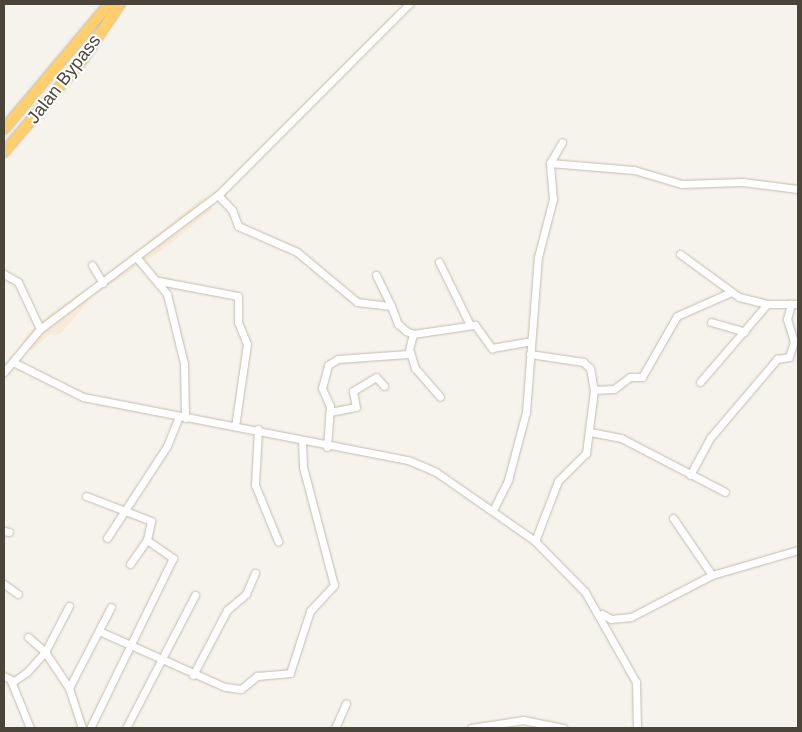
<!DOCTYPE html>
<html>
<head>
<meta charset="utf-8">
<style>
	body { margin:0 }
	#map { position:relative; width:802px; height:732px; overflow:hidden; background:#f6f3ec; font-family:Helvetica,sans-serif }
	div>[style] { position:absolute }
	.commercial>* { inset:0; background:#f7ead8 }
	.roads { filter:drop-shadow(0 0 1px #c2bbae) drop-shadow(0 0 1px #c2bbae) }
	.minor>* { height:7px; margin:-3.5px; padding:0 3.5px; transform-origin:3.5px; border-radius:3.5px; background:#fff }
	.highway>* { height:10px; margin:-5px; padding:0 5px; transform-origin:5px; border-radius:5px; background:#ffcf6e }
	span { translate:-50% -50%; white-space:nowrap; text-align:center; line-height:1.15; -webkit-text-stroke:4px #fff; paint-order:stroke }
	.street-label { font-size:18px; color:#4b4439 }
	.frame { position:absolute; inset:0; border:5px solid #4b4439; pointer-events:none }
</style>
</head>
<body>
<div id="map">
	<div class="commercial">
		<div style="clip-path:polygon(205px 196px,213px 209px,158px 253px,93px 296px,60px 334px,49px 335px,32px 350px,21px 346px,28px 333px,56px 309px,90px 288px)"></div>
	</div>
	<div class="roads">
		<div class="minor">
			<div style="left:550px;top:163px;width:84px;rotate:4.8deg"></div>
			<div style="left:634px;top:170px;width:50px;rotate:16.3deg"></div>
			<div style="left:682px;top:184px;width:60px;rotate:-1.9deg"></div>
			<div style="left:742px;top:182px;width:56px;rotate:7.1deg"></div>
			<div style="left:218px;top:195px;width:21px;rotate:47deg"></div>
			<div style="left:232px;top:210px;width:17px;rotate:69deg"></div>
			<div style="left:238px;top:226px;width:64px;rotate:23.8deg"></div>
			<div style="left:297px;top:252px;width:78px;rotate:39.8deg"></div>
			<div style="left:357px;top:302px;width:34px;rotate:7deg"></div>
			<div style="left:391px;top:306px;width:19px;rotate:69deg"></div>
			<div style="left:398px;top:324px;width:11px;rotate:41deg"></div>
			<div style="left:406px;top:331px;width:8px;rotate:23deg"></div>
			<div style="left:413px;top:334px;width:63px;rotate:-8.3deg"></div>
			<div style="left:475px;top:325px;width:29px;rotate:54deg"></div>
			<div style="left:492px;top:348px;width:39px;rotate:-10deg"></div>
			<div style="left:680px;top:254px;width:73px;rotate:36.1deg"></div>
			<div style="left:739px;top:297px;width:29px;rotate:14deg"></div>
			<div style="left:767px;top:304px;width:31px"></div>
			<div style="left:137px;top:258px;width:47px;rotate:50.2deg"></div>
			<div style="left:167px;top:294px;width:72px;rotate:76.3deg"></div>
			<div style="left:184px;top:364px;width:54px;rotate:88.9deg"></div>
			<div style="left:439px;top:262px;width:70px;rotate:63.8deg"></div>
			<div style="left:92px;top:265px;width:21px;rotate:59deg"></div>
			<div style="left:4px;top:274px;width:16px;rotate:30deg"></div>
			<div style="left:18px;top:282px;width:52px;rotate:64.9deg"></div>
			<div style="left:376px;top:275px;width:34px;rotate:64deg"></div>
			<div style="left:159px;top:281px;width:80px;rotate:10.8deg"></div>
			<div style="left:238px;top:296px;width:26px;rotate:90deg"></div>
			<div style="left:238px;top:322px;width:24px;rotate:68deg"></div>
			<div style="left:247px;top:344px;width:83px;rotate:98.3deg"></div>
			<div style="left:711px;top:322px;width:35px;rotate:16deg"></div>
			<div style="left:410px;top:352px;width:17px;rotate:73deg"></div>
			<div style="left:415px;top:368px;width:38px;rotate:49deg"></div>
			<div style="left:530px;top:354px;width:54px;rotate:8.6deg"></div>
			<div style="left:583px;top:362px;width:9px;rotate:41deg"></div>
			<div style="left:590px;top:368px;width:22px;rotate:80deg"></div>
			<div style="left:594px;top:390px;width:64px;rotate:97.2deg"></div>
			<div style="left:586px;top:453px;width:40px;rotate:135deg"></div>
			<div style="left:558px;top:481px;width:64px;rotate:111deg"></div>
			<div style="left:13px;top:362px;width:78px;rotate:26.6deg"></div>
			<div style="left:83px;top:397px;width:331px;rotate:11deg"></div>
			<div style="left:408px;top:460px;width:30px;rotate:23deg"></div>
			<div style="left:436px;top:472px;width:121px;rotate:34.9deg"></div>
			<div style="left:535px;top:541px;width:71px;rotate:45.6deg"></div>
			<div style="left:585px;top:592px;width:103px;rotate:60.5deg"></div>
			<div style="left:636px;top:682px;width:46px;rotate:88.8deg"></div>
			<div style="left:4px;top:372px;width:56px;rotate:-50.1deg"></div>
			<div style="left:40px;top:329px;width:223px;rotate:-37deg"></div>
			<div style="left:218px;top:195px;width:270px;rotate:-45deg"></div>
			<div style="left:700px;top:382px;width:103px;rotate:-49.3deg"></div>
			<div style="left:594px;top:390px;width:20px;rotate:-3deg"></div>
			<div style="left:614px;top:389px;width:20px;rotate:-37deg"></div>
			<div style="left:630px;top:377px;width:12px"></div>
			<div style="left:642px;top:377px;width:70px;rotate:-60.2deg"></div>
			<div style="left:677px;top:316px;width:57px;rotate:-23.9deg"></div>
			<div style="left:330px;top:412px;width:26px;rotate:-11deg"></div>
			<div style="left:356px;top:407px;width:16px;rotate:-101deg"></div>
			<div style="left:353px;top:391px;width:27px;rotate:-31deg"></div>
			<div style="left:376px;top:377px;width:12px;rotate:48deg"></div>
			<div style="left:258px;top:429px;width:56px;rotate:93.1deg"></div>
			<div style="left:255px;top:485px;width:61px;rotate:67.7deg"></div>
			<div style="left:590px;top:432px;width:32px;rotate:11deg"></div>
			<div style="left:621px;top:438px;width:117px;rotate:27.4deg"></div>
			<div style="left:327px;top:447px;width:41px;rotate:-85.8deg"></div>
			<div style="left:330px;top:406px;width:20px;rotate:-114deg"></div>
			<div style="left:322px;top:388px;width:24px;rotate:-75deg"></div>
			<div style="left:328px;top:365px;width:12px;rotate:-31deg"></div>
			<div style="left:338px;top:359px;width:70px;rotate:-4.1deg"></div>
			<div style="left:408px;top:354px;width:21px;rotate:-76deg"></div>
			<div style="left:690px;top:475px;width:42px;rotate:-61.6deg"></div>
			<div style="left:710px;top:438px;width:104px;rotate:-49.7deg"></div>
			<div style="left:777px;top:359px;width:12px;rotate:-9deg"></div>
			<div style="left:789px;top:357px;width:16px;rotate:-72deg"></div>
			<div style="left:794px;top:342px;width:24px;rotate:-107deg"></div>
			<div style="left:787px;top:319px;width:16px;rotate:-75deg"></div>
			<div style="left:86px;top:496px;width:70px;rotate:21deg"></div>
			<div style="left:151px;top:521px;width:19px;rotate:102deg"></div>
			<div style="left:147px;top:540px;width:32px;rotate:35deg"></div>
			<div style="left:173px;top:558px;width:189px;rotate:116deg"></div>
			<div style="left:493px;top:510px;width:34px;rotate:-63deg"></div>
			<div style="left:508px;top:480px;width:70px;rotate:-75.2deg"></div>
			<div style="left:526px;top:412px;width:155px;rotate:-85.6deg"></div>
			<div style="left:538px;top:257px;width:60px;rotate:-75.5deg"></div>
			<div style="left:553px;top:199px;width:36px;rotate:-95deg"></div>
			<div style="left:550px;top:163px;width:24px;rotate:-60deg"></div>
			<div style="left:673px;top:518px;width:69px;rotate:55.6deg"></div>
			<div style="left:4px;top:531px;width:5px;rotate:11deg"></div>
			<div style="left:107px;top:538px;width:110px;rotate:-56.9deg"></div>
			<div style="left:167px;top:446px;width:31px;rotate:-68deg"></div>
			<div style="left:130px;top:564px;width:29px;rotate:-55deg"></div>
			<div style="left:4px;top:584px;width:17px;rotate:36deg"></div>
			<div style="left:602px;top:614px;width:10px;rotate:29deg"></div>
			<div style="left:611px;top:619px;width:20px;rotate:-6deg"></div>
			<div style="left:631px;top:617px;width:91px;rotate:-27.4deg"></div>
			<div style="left:712px;top:575px;width:90px;rotate:-16.2deg"></div>
			<div style="left:99px;top:631px;width:138px;rotate:24deg"></div>
			<div style="left:225px;top:687px;width:16px;rotate:7deg"></div>
			<div style="left:241px;top:689px;width:21px;rotate:-39deg"></div>
			<div style="left:257px;top:676px;width:33px;rotate:-5deg"></div>
			<div style="left:290px;top:673px;width:65px;rotate:-72.1deg"></div>
			<div style="left:310px;top:611px;width:35px;rotate:-47deg"></div>
			<div style="left:334px;top:585px;width:122px;rotate:-104.7deg"></div>
			<div style="left:303px;top:467px;width:26px;rotate:-92deg"></div>
			<div style="left:28px;top:637px;width:23px;rotate:41deg"></div>
			<div style="left:45px;top:652px;width:43px;rotate:56.3deg"></div>
			<div style="left:69px;top:688px;width:42px;rotate:72deg"></div>
			<div style="left:193px;top:675px;width:73px;rotate:-62.4deg"></div>
			<div style="left:227px;top:610px;width:25px;rotate:-40deg"></div>
			<div style="left:246px;top:594px;width:23px;rotate:-67deg"></div>
			<div style="left:4px;top:676px;width:11px;rotate:27deg"></div>
			<div style="left:14px;top:681px;width:16px;rotate:-35deg"></div>
			<div style="left:27px;top:672px;width:27px;rotate:-48deg"></div>
			<div style="left:45px;top:652px;width:52px;rotate:-62.4deg"></div>
			<div style="left:11px;top:681px;width:51px;rotate:68deg"></div>
			<div style="left:69px;top:688px;width:91px;rotate:-62.6deg"></div>
			<div style="left:126px;top:728px;width:150px;rotate:-62.6deg"></div>
			<div style="left:335px;top:728px;width:27px;rotate:-66deg"></div>
			<div style="left:471px;top:728px;width:53px;rotate:-8.7deg"></div>
			<div style="left:523px;top:720px;width:41px;rotate:11.3deg"></div>
		</div>
		<div class="highway">
			<div style="left:4px;top:129px;width:163px;rotate:-50deg"></div>
			<div style="left:4px;top:152px;width:122px;rotate:-49.7deg"></div>
			<div style="left:83px;top:59px;width:66px;rotate:-56.1deg"></div>
		</div>
	</div>
	<div class="street-label">
		<span style="left:64px;top:79px;rotate:-52deg">Jalan Bypass</span>
	</div>
	<div class="frame"></div>
</div>
</body>
</html>
